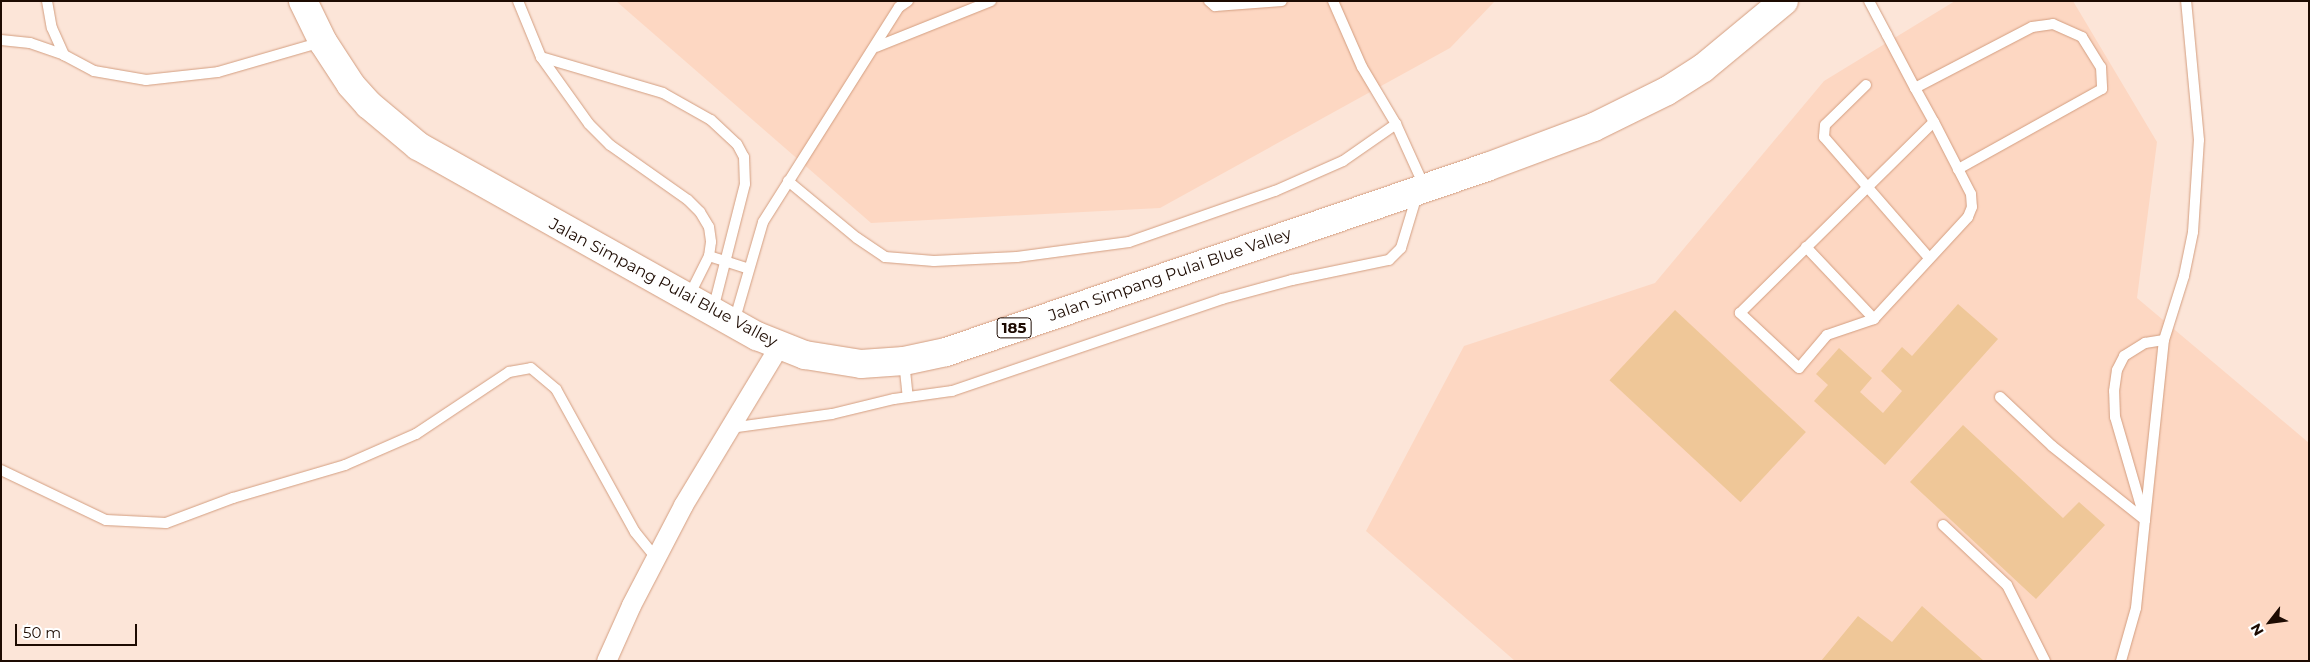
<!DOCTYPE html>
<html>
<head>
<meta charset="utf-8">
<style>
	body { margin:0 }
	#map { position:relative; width:2310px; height:662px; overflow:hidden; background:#fce5d8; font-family:Montserrat,sans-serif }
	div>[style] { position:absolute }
	.built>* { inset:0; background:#fdd7c2 }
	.building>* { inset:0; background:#efc798; transform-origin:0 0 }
	.roads { filter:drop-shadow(0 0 1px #d39e80) drop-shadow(0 0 1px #d39e80) }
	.lane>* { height:10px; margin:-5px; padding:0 5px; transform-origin:5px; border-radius:5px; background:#fff }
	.street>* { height:19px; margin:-9.5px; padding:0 9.5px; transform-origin:9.5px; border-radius:9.5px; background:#fff }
	.primary>* { height:28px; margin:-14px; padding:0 14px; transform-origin:14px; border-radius:14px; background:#fff }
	span { translate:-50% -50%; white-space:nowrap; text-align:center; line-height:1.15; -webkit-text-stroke:4.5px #fff; paint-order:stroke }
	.shield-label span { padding:1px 4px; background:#fff; border:1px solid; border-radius:4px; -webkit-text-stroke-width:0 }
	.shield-label { font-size:15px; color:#1d0b02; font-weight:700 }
	.street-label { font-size:16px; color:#1d0b02 }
	.frame { position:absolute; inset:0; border:2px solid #1d0b02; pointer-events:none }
	.north { position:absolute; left:2245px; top:597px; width:50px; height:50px; -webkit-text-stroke:4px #fff; paint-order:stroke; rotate:240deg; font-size:14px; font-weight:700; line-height:20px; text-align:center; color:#1d0b02 }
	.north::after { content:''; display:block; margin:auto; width:18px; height:22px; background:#1d0b02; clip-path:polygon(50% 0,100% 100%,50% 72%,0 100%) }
	.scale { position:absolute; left:15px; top:624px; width:122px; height:22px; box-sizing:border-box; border:2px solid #1d0b02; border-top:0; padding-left:6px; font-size:15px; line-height:18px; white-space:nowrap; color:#1d0b02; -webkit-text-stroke:4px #fff; paint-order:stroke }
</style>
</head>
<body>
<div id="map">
	<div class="built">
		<div style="clip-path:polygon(616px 1px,1495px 1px,1450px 48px,1160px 208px,871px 223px)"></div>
		<div style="clip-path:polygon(1955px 1px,2073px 1px,2157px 142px,2137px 298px,2309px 443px,2309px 661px,1515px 661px,1366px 531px,1464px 346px,1655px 283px,1824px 81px)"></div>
	</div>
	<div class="building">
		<div style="clip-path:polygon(1958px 304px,1998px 339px,1885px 465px,1814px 401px,1828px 385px,1816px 374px,1839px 348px,1872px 378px,1860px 392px,1883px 413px,1902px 391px,1881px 371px,1902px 347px,1912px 356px)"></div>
		<div style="left:1675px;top:310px;width:179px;height:96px;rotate:43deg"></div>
		<div style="clip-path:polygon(1963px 425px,2063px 518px,2079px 502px,2105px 525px,2036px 599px,1910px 482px)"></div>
		<div style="clip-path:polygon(1922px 606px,1984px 661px,1821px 661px,1858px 616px,1892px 642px)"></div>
	</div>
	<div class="roads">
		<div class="lane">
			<div style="left:47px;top:1px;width:27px;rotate:80deg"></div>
			<div style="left:52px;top:28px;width:30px;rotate:66deg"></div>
			<div style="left:64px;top:55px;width:34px;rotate:28deg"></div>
			<div style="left:94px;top:71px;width:53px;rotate:9.8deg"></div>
			<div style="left:146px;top:80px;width:72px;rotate:-6.3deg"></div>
			<div style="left:218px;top:72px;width:108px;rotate:-16.1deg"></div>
			<div style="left:518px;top:1px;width:61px;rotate:67.7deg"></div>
			<div style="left:541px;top:57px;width:82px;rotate:54.4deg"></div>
			<div style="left:589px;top:124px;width:30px;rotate:45deg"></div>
			<div style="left:610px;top:145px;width:95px;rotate:35.2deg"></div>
			<div style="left:688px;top:200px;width:17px;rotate:45deg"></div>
			<div style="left:700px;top:212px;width:17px;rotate:59deg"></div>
			<div style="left:709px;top:227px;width:15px;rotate:82deg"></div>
			<div style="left:711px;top:242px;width:14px;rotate:98deg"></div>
			<div style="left:709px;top:256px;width:45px;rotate:116.6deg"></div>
			<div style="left:1209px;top:1px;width:8px;rotate:40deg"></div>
			<div style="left:1215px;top:6px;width:67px;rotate:-4.3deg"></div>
			<div style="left:1333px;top:1px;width:72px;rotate:66.3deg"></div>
			<div style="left:1362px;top:67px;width:66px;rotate:59.2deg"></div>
			<div style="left:1396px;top:124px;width:70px;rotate:65.6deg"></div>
			<div style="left:1869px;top:1px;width:38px;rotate:62deg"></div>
			<div style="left:1887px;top:35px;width:60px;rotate:62.2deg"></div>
			<div style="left:1915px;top:88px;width:39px;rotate:61deg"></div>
			<div style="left:1934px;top:122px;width:81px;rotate:62.8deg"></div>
			<div style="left:1971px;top:194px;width:13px;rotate:86deg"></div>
			<div style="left:1972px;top:207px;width:11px;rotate:112deg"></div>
			<div style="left:1968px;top:217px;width:139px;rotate:132.7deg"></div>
			<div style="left:1874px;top:319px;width:50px;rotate:161.2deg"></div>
			<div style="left:1827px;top:335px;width:43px;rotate:130.3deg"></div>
			<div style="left:1799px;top:368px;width:81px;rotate:-137deg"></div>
			<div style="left:1740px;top:313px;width:272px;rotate:-44.6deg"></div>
			<div style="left:1px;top:40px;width:29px;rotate:6deg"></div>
			<div style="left:30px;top:43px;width:36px;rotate:19deg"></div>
			<div style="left:876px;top:47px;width:124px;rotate:-21.8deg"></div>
			<div style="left:541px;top:57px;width:127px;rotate:16.4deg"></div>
			<div style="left:663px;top:93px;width:55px;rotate:29.4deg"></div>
			<div style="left:711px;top:120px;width:35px;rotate:43deg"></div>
			<div style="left:737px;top:144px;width:15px;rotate:62deg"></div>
			<div style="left:744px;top:157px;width:27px;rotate:88deg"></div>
			<div style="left:745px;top:184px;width:130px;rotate:104.3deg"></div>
			<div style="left:1866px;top:85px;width:57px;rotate:135.7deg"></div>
			<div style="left:1825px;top:125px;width:12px;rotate:95deg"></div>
			<div style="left:1824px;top:137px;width:160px;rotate:49deg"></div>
			<div style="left:1915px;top:88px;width:132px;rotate:-27.5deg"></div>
			<div style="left:2032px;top:27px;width:21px;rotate:-8deg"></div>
			<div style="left:2053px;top:24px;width:32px;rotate:24deg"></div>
			<div style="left:2082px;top:37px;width:36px;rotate:58deg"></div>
			<div style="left:2101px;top:67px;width:22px;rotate:87deg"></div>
			<div style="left:2102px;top:89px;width:165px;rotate:150.9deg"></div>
			<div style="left:788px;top:181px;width:89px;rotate:39.6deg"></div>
			<div style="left:857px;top:238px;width:34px;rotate:34deg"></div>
			<div style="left:885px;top:257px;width:49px;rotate:4.7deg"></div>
			<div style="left:934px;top:261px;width:83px;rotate:-2.8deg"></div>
			<div style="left:1017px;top:257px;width:113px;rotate:-7.6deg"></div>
			<div style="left:1129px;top:242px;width:155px;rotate:-19.3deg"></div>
			<div style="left:1275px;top:191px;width:74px;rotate:-23.8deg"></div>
			<div style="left:1343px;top:161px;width:65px;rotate:-34.9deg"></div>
			<div style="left:1806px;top:247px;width:99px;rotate:46.6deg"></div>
			<div style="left:709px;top:256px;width:40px;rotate:18deg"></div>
			<div style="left:734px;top:322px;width:104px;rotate:-73.8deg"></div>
			<div style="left:763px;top:222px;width:254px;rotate:-57.7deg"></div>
			<div style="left:899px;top:7px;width:11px;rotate:-34deg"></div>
			<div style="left:904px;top:361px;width:36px;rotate:84deg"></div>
			<div style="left:2000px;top:397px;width:71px;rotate:43.3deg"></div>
			<div style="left:2052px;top:446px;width:119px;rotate:38.5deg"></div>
			<div style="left:2145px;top:520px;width:181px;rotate:-84deg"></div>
			<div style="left:730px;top:428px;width:103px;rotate:-7.8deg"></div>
			<div style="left:832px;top:414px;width:64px;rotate:-13.6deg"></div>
			<div style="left:894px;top:399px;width:59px;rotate:-7.9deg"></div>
			<div style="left:952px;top:391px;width:285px;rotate:-18.8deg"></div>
			<div style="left:1222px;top:299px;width:73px;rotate:-15.2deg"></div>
			<div style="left:1292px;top:280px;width:99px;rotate:-11.7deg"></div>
			<div style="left:1389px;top:260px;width:17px;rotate:-45deg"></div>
			<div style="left:1401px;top:248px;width:55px;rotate:-73.2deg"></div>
			<div style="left:1px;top:470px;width:116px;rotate:25.5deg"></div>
			<div style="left:106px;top:520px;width:60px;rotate:2.9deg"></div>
			<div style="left:166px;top:523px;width:72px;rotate:-20.5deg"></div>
			<div style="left:233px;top:498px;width:117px;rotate:-16.4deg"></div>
			<div style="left:345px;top:465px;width:77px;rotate:-23.6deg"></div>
			<div style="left:416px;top:434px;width:112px;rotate:-33.7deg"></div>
			<div style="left:509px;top:372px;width:22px;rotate:-10deg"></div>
			<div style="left:531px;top:368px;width:33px;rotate:40deg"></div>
			<div style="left:556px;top:389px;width:163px;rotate:61.1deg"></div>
			<div style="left:635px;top:532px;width:32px;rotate:51deg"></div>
			<div style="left:1943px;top:525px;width:88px;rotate:43.2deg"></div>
			<div style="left:2007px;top:585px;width:85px;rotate:63.4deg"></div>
			<div style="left:2121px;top:661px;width:55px;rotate:-74.2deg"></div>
			<div style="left:2136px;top:608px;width:88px;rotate:-84.2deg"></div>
			<div style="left:2145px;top:520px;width:107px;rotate:-106.2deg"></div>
			<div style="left:2115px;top:417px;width:26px;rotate:-92deg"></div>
			<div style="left:2114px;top:391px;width:21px;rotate:-82deg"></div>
			<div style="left:2117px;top:370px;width:16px;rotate:-63deg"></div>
			<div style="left:2124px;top:356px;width:25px;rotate:-32deg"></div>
			<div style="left:2145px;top:343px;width:19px;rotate:-9deg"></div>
			<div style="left:2164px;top:340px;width:67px;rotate:-72.6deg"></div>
			<div style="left:2184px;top:276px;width:45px;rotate:-78.4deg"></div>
			<div style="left:2193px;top:232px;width:92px;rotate:-86.3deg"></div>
			<div style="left:2199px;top:140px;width:140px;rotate:-95.3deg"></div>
		</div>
		<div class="street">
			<div style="left:606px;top:661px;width:61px;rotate:-65.9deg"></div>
			<div style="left:631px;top:605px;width:113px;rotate:-62.5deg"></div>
			<div style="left:683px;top:505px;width:186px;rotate:-58.9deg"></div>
		</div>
		<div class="primary">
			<div style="left:303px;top:1px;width:46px;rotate:64deg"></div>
			<div style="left:323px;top:42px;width:51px;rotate:56.9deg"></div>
			<div style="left:351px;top:85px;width:27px;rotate:48deg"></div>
			<div style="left:369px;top:105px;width:64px;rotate:39.9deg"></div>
			<div style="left:418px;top:146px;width:389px;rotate:29.3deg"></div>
			<div style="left:757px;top:336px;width:52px;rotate:21.6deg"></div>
			<div style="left:805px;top:355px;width:57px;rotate:9.1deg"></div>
			<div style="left:861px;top:364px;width:43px;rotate:-4deg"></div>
			<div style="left:904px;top:361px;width:43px;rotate:-12.1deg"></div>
			<div style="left:946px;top:352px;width:572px;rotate:-18.88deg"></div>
			<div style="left:1487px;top:167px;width:114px;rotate:-20.5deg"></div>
			<div style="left:1594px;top:127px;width:81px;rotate:-26.3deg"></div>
			<div style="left:1667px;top:91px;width:43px;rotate:-32.6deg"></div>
			<div style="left:1703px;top:68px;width:105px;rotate:-39.6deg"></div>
		</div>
	</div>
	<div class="shield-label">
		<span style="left:1014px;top:328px">185</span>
	</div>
	<div class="street-label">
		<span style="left:1170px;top:275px;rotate:-19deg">Jalan Simpang Pulai Blue Valley</span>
		<span style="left:663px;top:283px;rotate:28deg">Jalan Simpang Pulai Blue Valley</span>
	</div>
	<div class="frame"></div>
	<div class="north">N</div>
	<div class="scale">50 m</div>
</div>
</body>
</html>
